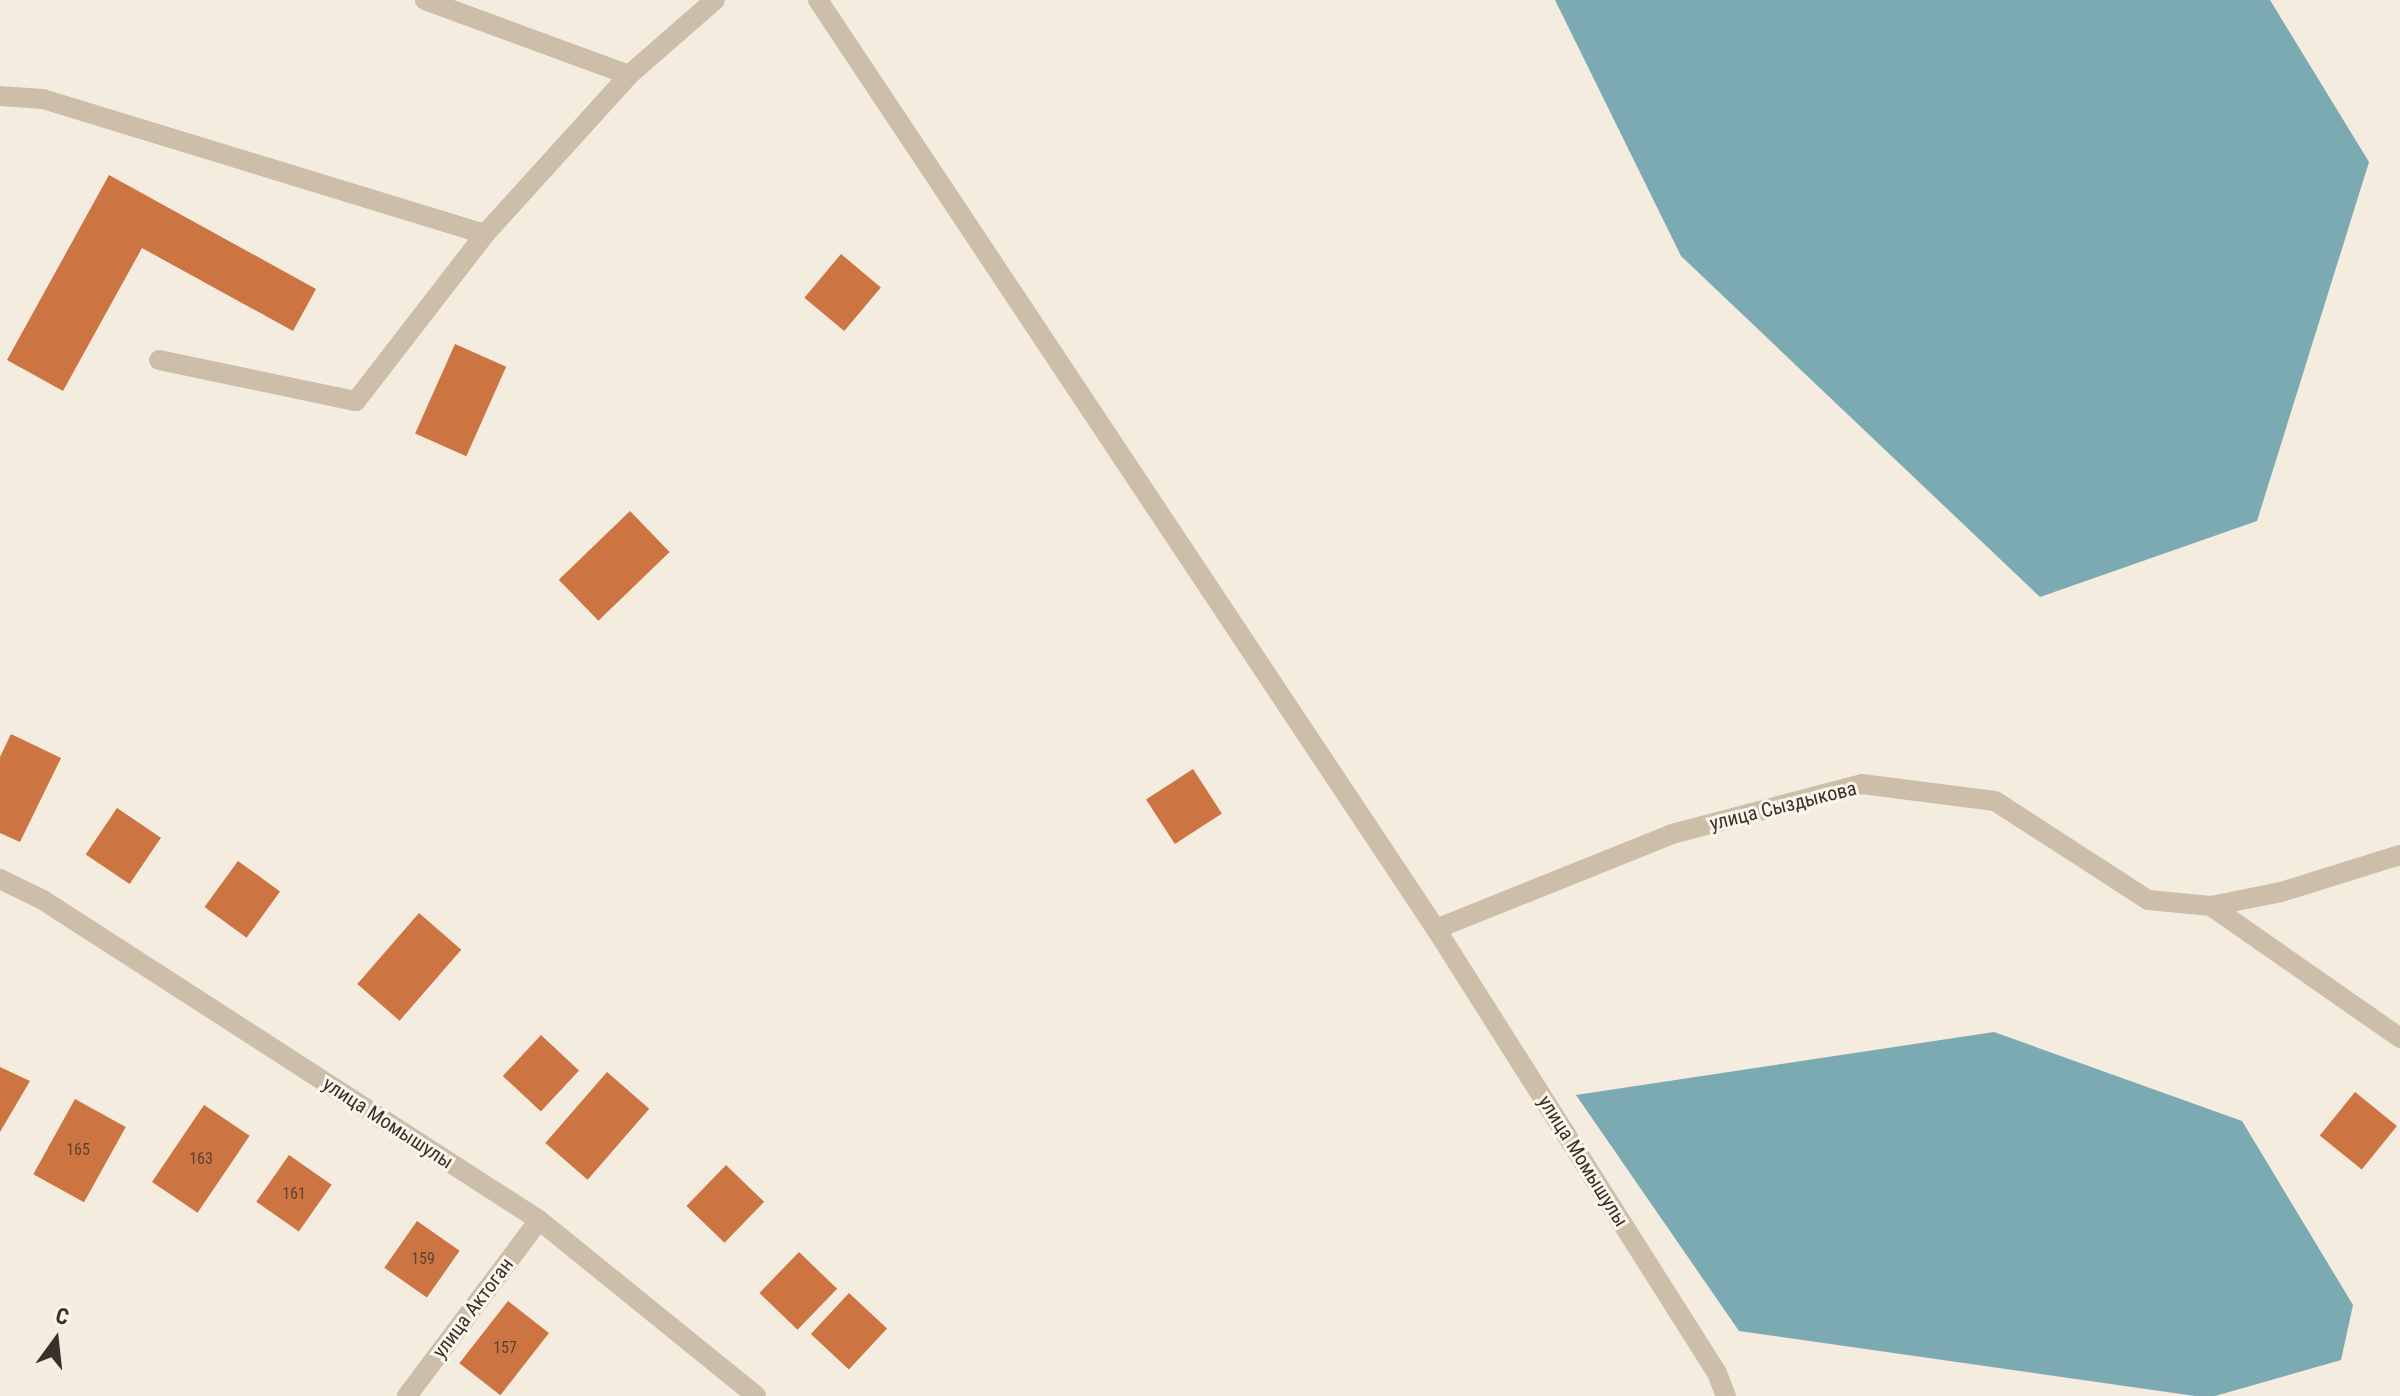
<!DOCTYPE html>
<html>
<head>
<meta charset="utf-8">
<style>
	body { margin:0 }
	#map { position:relative; width:2400px; height:1396px; overflow:hidden; background:#f4ecde; font-family:"Roboto Condensed",sans-serif }
	div>[style] { position:absolute }
	.water>* { inset:0; background:#7baab3 }
	.building>* { inset:0; background:#cc7543; transform-origin:0 0 }
	.minor>* { height:20px; margin:-10px; padding:0 10px; transform-origin:10px; border-radius:10px; background:#cdbea9 }
	span { translate:-50% -50%; white-space:nowrap; text-align:center; line-height:1.15; -webkit-text-stroke:6px #fbf5eb; paint-order:stroke }
	.number-label { font-size:16px; color:#5e4130 }
	.number-label span { -webkit-text-stroke-width:0 }
	.street-label { font-size:20px; color:#3a3029 }
	.north { position:absolute; left:16px; top:1300px; width:80px; height:80px; -webkit-text-stroke:6px #fbf5eb; paint-order:stroke; rotate:15deg; font-size:22px; font-weight:700; line-height:32px; text-align:center; color:#3a3029 }
	.north::after { content:''; display:block; margin:auto; width:28px; height:36px; background:#3a3029; clip-path:polygon(50% 0,100% 100%,50% 72%,0 100%) }
</style>
</head>
<body>
<div id="map">
	<div class="water">
		<div style="clip-path:polygon(1555px 0,2270px 0,2369px 162px,2257px 521px,2040px 597px,1681px 256px)"></div>
		<div style="clip-path:polygon(1994px 1032px,2242px 1121px,2353px 1305px,2341px 1360px,2215px 1396px,2195px 1396px,1739px 1331px,1576px 1095px)"></div>
	</div>
	<div class="building">
		<div style="clip-path:polygon(109px 175px,316px 289px,293px 331px,142px 248px,63px 391px,7px 360px)"></div>
		<div style="left:841px;top:254px;width:52px;height:57px;rotate:40deg"></div>
		<div style="left:455px;top:344px;width:56px;height:98px;rotate:24deg"></div>
		<div style="left:630px;top:511px;width:57px;height:99px;rotate:46deg"></div>
		<div style="clip-path:polygon(11px 734px,61px 758px,20px 842px,0 833px,0 757px)"></div>
		<div style="left:1193px;top:769px;width:53px;height:56px;rotate:57deg"></div>
		<div style="left:117px;top:808px;width:53px;height:56px;rotate:34deg"></div>
		<div style="left:238px;top:861px;width:52px;height:57px;rotate:36deg"></div>
		<div style="left:419px;top:913px;width:56px;height:94px;rotate:41deg"></div>
		<div style="left:541px;top:1035px;width:52px;height:56px;rotate:43deg"></div>
		<div style="clip-path:polygon(0 1067px,30px 1081px,0 1132px)"></div>
		<div style="left:607px;top:1072px;width:56px;height:94px;rotate:41deg"></div>
		<div style="left:2355px;top:1092px;width:54px;height:56px;rotate:39deg"></div>
		<div style="left:75px;top:1099px;width:58px;height:86px;rotate:29deg"></div>
		<div style="left:204px;top:1105px;width:55px;height:93px;rotate:34deg"></div>
		<div style="left:289px;top:1155px;width:52px;height:57px;rotate:35deg"></div>
		<div style="left:726px;top:1165px;width:53px;height:57px;rotate:44deg"></div>
		<div style="left:417px;top:1221px;width:52px;height:57px;rotate:35deg"></div>
		<div style="left:799px;top:1252px;width:53px;height:57px;rotate:44deg"></div>
		<div style="left:849px;top:1293px;width:52px;height:56px;rotate:43deg"></div>
		<div style="left:508px;top:1301px;width:52px;height:79px;rotate:38deg"></div>
	</div>
	<div class="minor">
		<div style="left:425px;top:0;width:217px;rotate:20.2deg"></div>
		<div style="left:818px;top:0;width:1116px;rotate:56.37deg"></div>
		<div style="left:1436px;top:929px;width:525px;rotate:57.67deg"></div>
		<div style="left:1717px;top:1373px;width:25px;rotate:69deg"></div>
		<div style="left:0;top:96px;width:43px;rotate:4deg"></div>
		<div style="left:43px;top:99px;width:462px;rotate:17deg"></div>
		<div style="left:485px;top:234px;width:215px;rotate:-47.8deg"></div>
		<div style="left:629px;top:75px;width:114px;rotate:-41.1deg"></div>
		<div style="left:159px;top:360px;width:201px;rotate:11.8deg"></div>
		<div style="left:356px;top:401px;width:211px;rotate:-52.3deg"></div>
		<div style="left:0;top:879px;width:48px;rotate:26deg"></div>
		<div style="left:43px;top:900px;width:590px;rotate:32.83deg"></div>
		<div style="left:539px;top:1220px;width:279px;rotate:39deg"></div>
		<div style="left:2211px;top:906px;width:231px;rotate:34.9deg"></div>
		<div style="left:1436px;top:929px;width:254px;rotate:-21.9deg"></div>
		<div style="left:1672px;top:834px;width:196px;rotate:-14.7deg"></div>
		<div style="left:1862px;top:784px;width:134px;rotate:7.3deg"></div>
		<div style="left:1995px;top:801px;width:182px;rotate:32.9deg"></div>
		<div style="left:2148px;top:900px;width:63px;rotate:5.4deg"></div>
		<div style="left:2211px;top:906px;width:71px;rotate:-11.3deg"></div>
		<div style="left:2281px;top:892px;width:125px;rotate:-17.3deg"></div>
		<div style="left:407px;top:1396px;width:220px;rotate:-53.1deg"></div>
	</div>
	<div class="number-label">
		<span style="left:78px;top:1150px">165</span>
		<span style="left:201px;top:1159px">163</span>
		<span style="left:294px;top:1194px">161</span>
		<span style="left:423px;top:1259px">159</span>
		<span style="left:505px;top:1348px">157</span>
	</div>
	<div class="street-label">
		<span style="left:1783px;top:806px;rotate:-14deg">улица Сыздыкова</span>
		<span style="left:388px;top:1123px;rotate:33deg">улица Момышулы</span>
		<span style="left:1583px;top:1161px;rotate:58deg">улица Момышулы</span>
		<span style="left:473px;top:1308px;rotate:-53deg">улица Актоган</span>
	</div>
	<div class="north">С</div>
</div>
</body>
</html>
